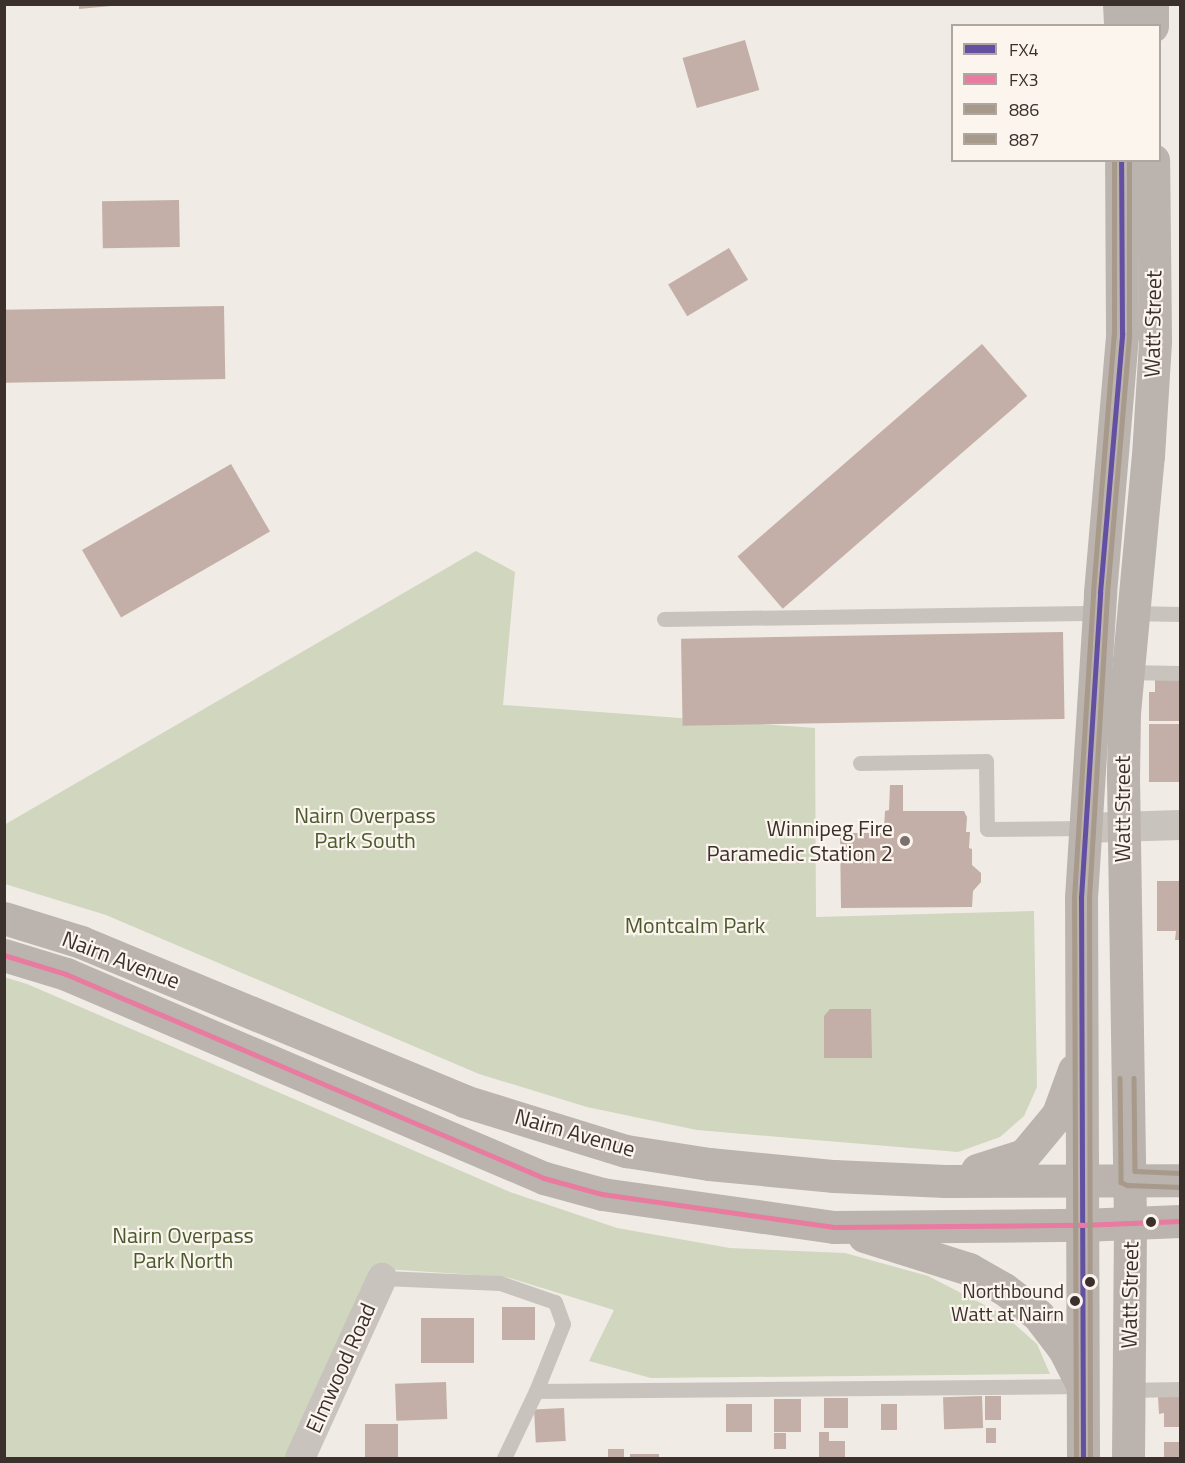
<!DOCTYPE html>
<html>
<head>
<meta charset="utf-8">
<style>
	body { margin:0 }
	#map { position:relative; width:1185px; height:1463px; overflow:hidden; background:#f0ebe5; font-family:"Titillium Web",sans-serif }
	div>[style] { position:absolute }
	.green>* { inset:0; background:#d1d6bf }
	.building>* { inset:0; background:#c3afa7; transform-origin:0 0 }
	.lane>* { height:15px; margin:-7.5px; padding:0 7.5px; transform-origin:7.5px; border-radius:7.5px; background:#c9c3be }
	.street>* { height:30px; margin:-15px; padding:0 15px; transform-origin:15px; border-radius:15px; background:#c9c3be }
	.secondary>* { height:33px; margin:-16.5px; padding:0 16.5px; transform-origin:16.5px; border-radius:16.5px; background:#bab3ae }
	.bus-1>* { height:4.5px; margin:-2.25px; padding:0 2.25px; transform-origin:2.25px; border-radius:2.25px; background:#6450a1 }
	.bus-2>* { height:4.5px; margin:-2.25px; padding:0 2.25px; transform-origin:2.25px; border-radius:2.25px; background:#e97aa0 }
	.bus-3>* { height:4.5px; margin:-2.25px; padding:0 2.25px; transform-origin:2.25px; border-radius:2.25px; background:#a79a8a }
	.bus-4>* { height:4.5px; margin:-2.25px; padding:0 2.25px; transform-origin:2.25px; border-radius:2.25px; background:#a79a8a }
	.dots>* { width:16px; height:16px; translate:-50% -50%; box-sizing:border-box; border:3px solid #fbf5ee; border-radius:50% }
	span { translate:-50% -50%; white-space:nowrap; text-align:center; line-height:1.15; -webkit-text-stroke:4.5px #fbf5ee; paint-order:stroke }
	.bus-label { font-size:20px; color:#3b302b }
	.right { translate:-100% -50%; text-align:right }
	.street-label { font-size:22px; color:#3b302b }
	.park-label { font-size:22px; color:#4a5a2e }
	.poi-label { font-size:22px; color:#3b302b }
	.frame { position:absolute; inset:0; border:6px solid #3b302b; pointer-events:none }
	.legend { position:absolute; left:951px; top:24px; width:210px; height:138px; box-sizing:border-box; background:#fbf5ee; border:2px solid #aea6a0; margin:0; padding:8px 10px; list-style:none; font-size:18px; color:#3b302b }
	.legend li { display:flex; align-items:center; gap:12px; height:30px }
	.legend b { width:30px; border:2px solid #aea6a0 }
</style>
</head>
<body>
<div id="map">
	<div class="green">
		<div style="clip-path:polygon(476px 551px,515px 572px,503px 705px,815px 728px,816px 917px,1034px 911px,1037px 1087px,1024px 1116px,1000px 1137px,958px 1152px,697px 1130px,587px 1107px,479px 1074px,106px 915px,5px 884px,4px 825px)"></div>
		<div style="clip-path:polygon(4px 977px,27px 984px,510px 1192px,617px 1228px,730px 1248px,845px 1253px,928px 1276px,1004px 1315px,1037px 1344px,1050px 1374px,651px 1378px,589px 1361px,614px 1310px,506px 1277px,370px 1268px,286px 1458px,5px 1458px)"></div>
	</div>
	<div class="building">
		<div style="clip-path:polygon(79px 4px,111px 4px,111px 6px,79px 9px)"></div>
		<div style="left:745px;top:40px;width:52px;height:65px;rotate:74deg"></div>
		<div style="left:179px;top:200px;width:47px;height:77px;rotate:89deg"></div>
		<div style="left:729px;top:248px;width:37px;height:71px;rotate:59deg"></div>
		<div style="left:224px;top:306px;width:73px;height:220px;rotate:89deg"></div>
		<div style="left:982px;top:344px;width:69px;height:324px;rotate:49deg"></div>
		<div style="left:231px;top:464px;width:78px;height:172px;rotate:60deg"></div>
		<div style="left:1063px;top:632px;width:87px;height:382px;rotate:89deg"></div>
		<div style="clip-path:polygon(1155px 678px,1180px 678px,1180px 721px,1149px 721px,1149px 692px,1155px 692px)"></div>
		<div style="left:1180px;top:724px;width:58px;height:31px;rotate:90deg"></div>
		<div style="clip-path:polygon(890px 785px,903px 785px,903px 811px,964px 811px,967px 817px,966px 832px,970px 832px,969px 848px,972px 849px,972px 865px,981px 873px,981px 882px,973px 891px,972px 907px,841px 908px,840px 833px,881px 833px,884px 829px,885px 811px,889px 810px)"></div>
		<div style="clip-path:polygon(1157px 881px,1180px 881px,1180px 940px,1175px 940px,1176px 931px,1157px 931px)"></div>
		<div style="clip-path:polygon(830px 1009px,871px 1009px,872px 1058px,824px 1058px,824px 1016px)"></div>
		<div style="left:502px;top:1307px;width:33px;height:33px"></div>
		<div style="left:421px;top:1318px;width:53px;height:45px"></div>
		<div style="left:446px;top:1382px;width:37px;height:51px;rotate:88deg"></div>
		<div style="clip-path:polygon(1180px 1395px,1180px 1427px,1164px 1427px,1164px 1413px,1159px 1414px,1158px 1396px)"></div>
		<div style="left:982px;top:1396px;width:32px;height:39px;rotate:88deg"></div>
		<div style="left:985px;top:1396px;width:16px;height:24px"></div>
		<div style="left:824px;top:1398px;width:24px;height:30px"></div>
		<div style="left:774px;top:1399px;width:27px;height:33px"></div>
		<div style="left:726px;top:1404px;width:26px;height:28px"></div>
		<div style="left:881px;top:1404px;width:16px;height:26px"></div>
		<div style="left:564px;top:1408px;width:33px;height:30px;rotate:87deg"></div>
		<div style="left:365px;top:1424px;width:33px;height:34px"></div>
		<div style="left:986px;top:1428px;width:10px;height:15px"></div>
		<div style="clip-path:polygon(819px 1432px,829px 1432px,829px 1441px,845px 1441px,845px 1458px,819px 1458px)"></div>
		<div style="left:774px;top:1433px;width:12px;height:16px"></div>
		<div style="left:1164px;top:1442px;width:16px;height:16px"></div>
		<div style="left:608px;top:1449px;width:16px;height:9px"></div>
		<div style="left:630px;top:1454px;width:29px;height:4px"></div>
	</div>
	<div class="lane">
		<div style="left:1130px;top:613px;width:50px;rotate:1.1deg"></div>
		<div style="left:664px;top:619px;width:439px;rotate:-0.8deg"></div>
		<div style="left:1124px;top:672px;width:56px;rotate:1deg"></div>
		<div style="left:860px;top:763px;width:126px;rotate:-0.9deg"></div>
		<div style="left:986px;top:761px;width:68px;rotate:89.2deg"></div>
		<div style="left:987px;top:829px;width:98px;rotate:-0.6deg"></div>
		<div style="left:382px;top:1278px;width:118px;rotate:2.4deg"></div>
		<div style="left:500px;top:1283px;width:58px;rotate:19.1deg"></div>
		<div style="left:555px;top:1302px;width:23px;rotate:70deg"></div>
		<div style="left:563px;top:1324px;width:72px;rotate:111.9deg"></div>
		<div style="left:536px;top:1391px;width:74px;rotate:115.5deg"></div>
		<div style="left:1128px;top:1390px;width:52px;rotate:-1.1deg"></div>
		<div style="left:536px;top:1391px;width:547px;rotate:-0.52deg"></div>
	</div>
	<div class="street">
		<div style="left:1085px;top:828px;width:95px;rotate:-1.8deg"></div>
		<div style="left:300px;top:1458px;width:198px;rotate:-65.5deg"></div>
	</div>
	<div class="secondary">
		<div style="left:1119px;top:4px;width:22px;rotate:87deg"></div>
		<div style="left:1152px;top:4px;width:22px;rotate:90deg"></div>
		<div style="left:4px;top:918px;width:81px;rotate:17.3deg"></div>
		<div style="left:81px;top:942px;width:415px;rotate:22.5deg"></div>
		<div style="left:464px;top:1101px;width:170px;rotate:17.2deg"></div>
		<div style="left:626px;top:1151px;width:84px;rotate:8.9deg"></div>
		<div style="left:709px;top:1164px;width:126px;rotate:5.5deg"></div>
		<div style="left:834px;top:1176px;width:111px;rotate:2.6deg"></div>
		<div style="left:945px;top:1181px;width:235px;rotate:-0.2deg"></div>
		<div style="left:4px;top:955px;width:65px;rotate:17deg"></div>
		<div style="left:66px;top:974px;width:520px;rotate:23.11deg"></div>
		<div style="left:544px;top:1178px;width:60px;rotate:15.4deg"></div>
		<div style="left:602px;top:1194px;width:234px;rotate:8.1deg"></div>
		<div style="left:834px;top:1227px;width:248px;rotate:-0.5deg"></div>
		<div style="left:1082px;top:1225px;width:98px;rotate:-2.3deg"></div>
		<div style="left:977px;top:1170px;width:49px;rotate:-17.7deg"></div>
		<div style="left:1024px;top:1155px;width:53px;rotate:-50.3deg"></div>
		<div style="left:1058px;top:1114px;width:47px;rotate:-70deg"></div>
		<div style="left:864px;top:1236px;width:110px;rotate:17.4deg"></div>
		<div style="left:969px;top:1269px;width:40px;rotate:29.7deg"></div>
		<div style="left:1004px;top:1289px;width:43px;rotate:37.4deg"></div>
		<div style="left:1038px;top:1315px;width:43px;rotate:52.6deg"></div>
		<div style="left:1064px;top:1349px;width:37px;rotate:63deg"></div>
		<div style="left:1083px;top:1458px;width:560px;rotate:-90.2deg"></div>
		<div style="left:1081px;top:898px;width:306px;rotate:-86.4deg"></div>
		<div style="left:1100px;top:593px;width:260px;rotate:-85.1deg"></div>
		<div style="left:1122px;top:334px;width:174px;rotate:-90.3deg"></div>
		<div style="left:1128px;top:1458px;width:235px;rotate:-89.5deg"></div>
		<div style="left:1130px;top:1223px;width:447px;rotate:-90.9deg"></div>
		<div style="left:1123px;top:776px;width:63px;rotate:-89.1deg"></div>
		<div style="left:1124px;top:713px;width:258px;rotate:-84.7deg"></div>
		<div style="left:1148px;top:456px;width:116px;rotate:-86.5deg"></div>
		<div style="left:1155px;top:340px;width:180px;rotate:-90.6deg"></div>
	</div>
	<div class="bus-1">
		<div style="left:1083px;top:1458px;width:560px;rotate:-90.2deg"></div>
		<div style="left:1081px;top:898px;width:306px;rotate:-86.4deg"></div>
		<div style="left:1100px;top:593px;width:260px;rotate:-85.1deg"></div>
		<div style="left:1122px;top:334px;width:174px;rotate:-90.3deg"></div>
	</div>
	<div class="bus-2">
		<div style="left:4px;top:955px;width:65px;rotate:17deg"></div>
		<div style="left:66px;top:974px;width:520px;rotate:23.11deg"></div>
		<div style="left:544px;top:1178px;width:60px;rotate:15.4deg"></div>
		<div style="left:602px;top:1194px;width:234px;rotate:8.1deg"></div>
		<div style="left:834px;top:1227px;width:248px;rotate:-0.5deg"></div>
		<div style="left:1082px;top:1225px;width:98px;rotate:-2.3deg"></div>
	</div>
	<div class="bus-3">
		<div style="left:1120px;top:1078px;width:104px;rotate:89.4deg"></div>
		<div style="left:1121px;top:1182px;width:7px;rotate:27deg"></div>
		<div style="left:1127px;top:1185px;width:53px;rotate:2.2deg"></div>
		<div style="left:1090px;top:1458px;width:560px;rotate:-90.1deg"></div>
		<div style="left:1089px;top:898px;width:305px;rotate:-86.6deg"></div>
		<div style="left:1107px;top:594px;width:260px;rotate:-85.1deg"></div>
		<div style="left:1129px;top:335px;width:175px;rotate:-90deg"></div>
	</div>
	<div class="bus-4">
		<div style="left:1134px;top:1078px;width:93px;rotate:89.4deg"></div>
		<div style="left:1135px;top:1171px;width:45px;rotate:2.5deg"></div>
		<div style="left:1076px;top:1458px;width:560px;rotate:-90.2deg"></div>
		<div style="left:1074px;top:898px;width:306px;rotate:-86.4deg"></div>
		<div style="left:1093px;top:593px;width:260px;rotate:-85.4deg"></div>
		<div style="left:1114px;top:334px;width:174px;rotate:-90deg"></div>
	</div>
	<div class="dots">
		<div style="left:905px;top:841px;background:#7a716c"></div>
		<div style="left:1151px;top:1222px;background:#3b302b"></div>
		<div style="left:1090px;top:1282px;background:#3b302b"></div>
		<div style="left:1075px;top:1301px;background:#3b302b"></div>
	</div>
	<div class="bus-label">
		<span class="right" style="left:1064px;top:1302px">Northbound<br>Watt at Nairn</span>
	</div>
	<div class="street-label">
		<span style="left:1153px;top:324px;rotate:-89deg">Watt Street</span>
		<span style="left:1123px;top:809px;rotate:-90deg">Watt Street</span>
		<span style="left:121px;top:960px;rotate:21deg">Nairn Avenue</span>
		<span style="left:575px;top:1133px;rotate:16deg">Nairn Avenue</span>
		<span style="left:1130px;top:1295px;rotate:-89deg">Watt Street</span>
		<span style="left:341px;top:1368px;rotate:-66deg">Elmwood Road</span>
	</div>
	<div class="park-label">
		<span style="left:365px;top:828px">Nairn Overpass<br>Park South</span>
		<span style="left:695px;top:926px">Montcalm Park</span>
		<span style="left:183px;top:1248px">Nairn Overpass<br>Park North</span>
	</div>
	<div class="poi-label">
		<span class="right" style="left:893px;top:841px">Winnipeg Fire<br>Paramedic Station 2</span>
	</div>
	<div class="frame"></div>
	<ul class="legend">
	<li><b style="height:8px;background:#6450a1"></b>FX4</li>
	<li><b style="height:8px;background:#e97aa0"></b>FX3</li>
	<li><b style="height:8px;background:#a79a8a"></b>886</li>
	<li><b style="height:8px;background:#a79a8a"></b>887</li>
	</ul>
</div>
</body>
</html>
